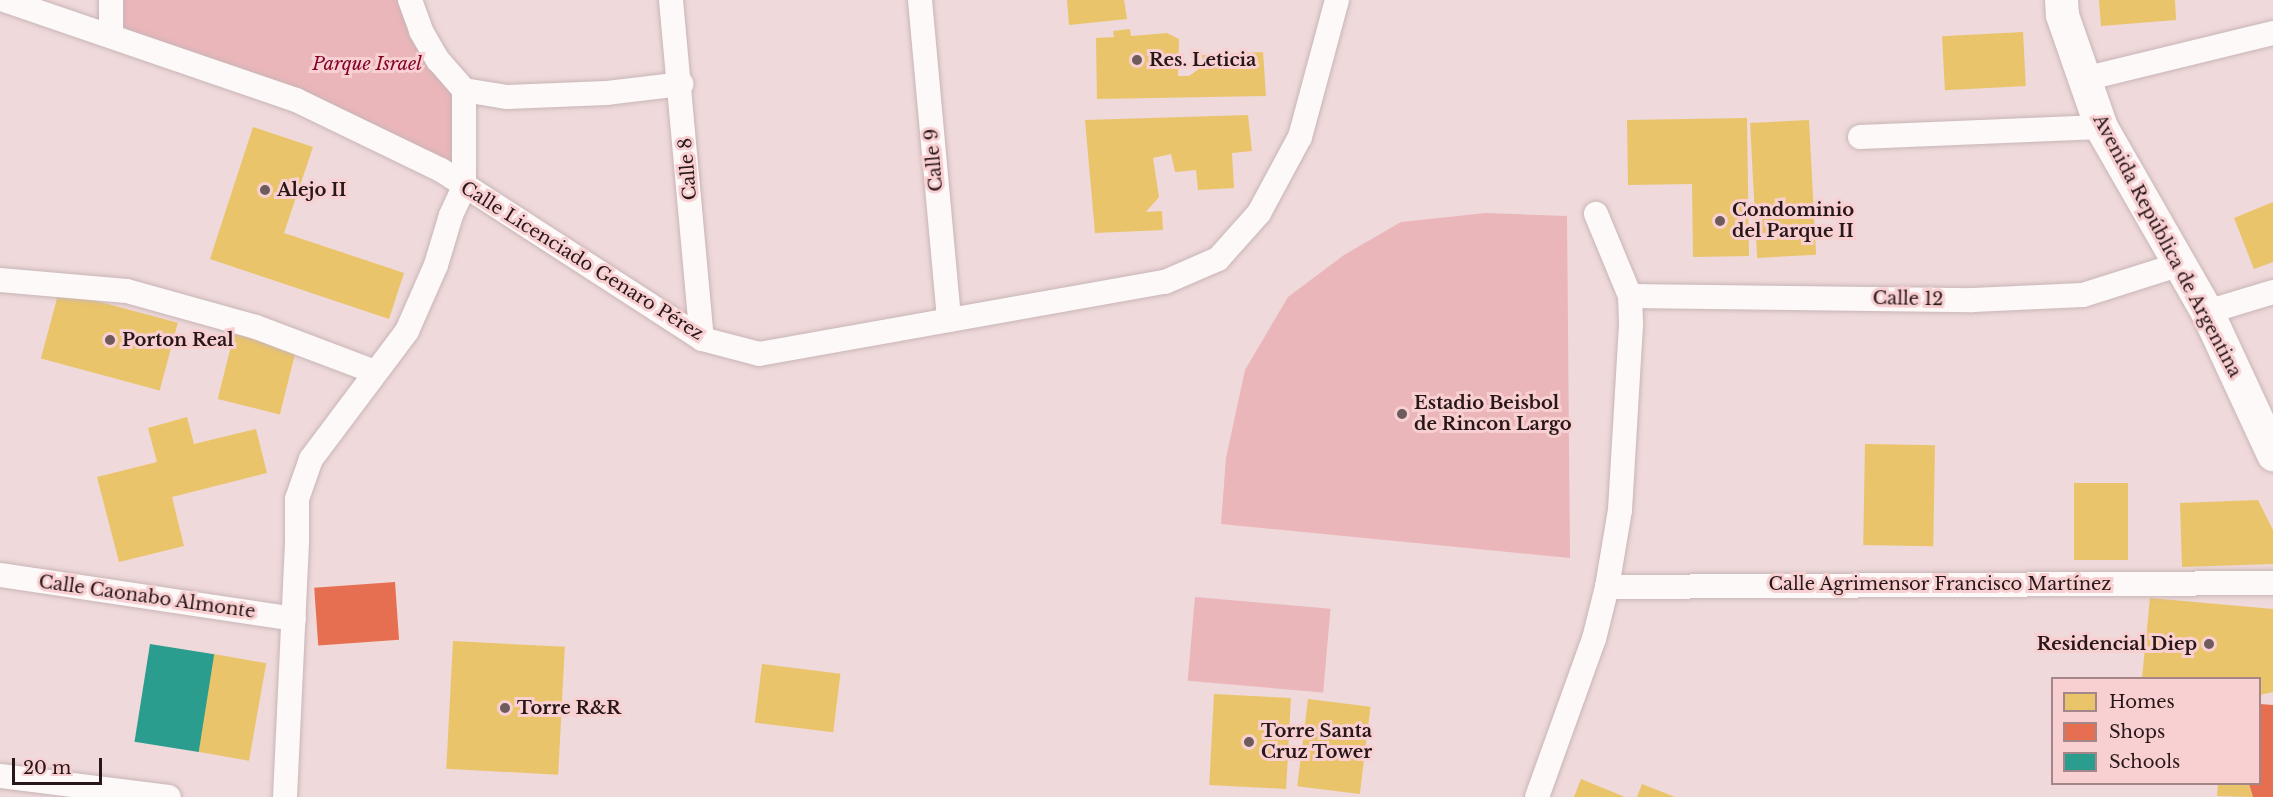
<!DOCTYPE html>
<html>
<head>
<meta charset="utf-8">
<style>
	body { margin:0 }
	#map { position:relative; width:2273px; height:797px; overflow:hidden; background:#efd9da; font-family:"Libre Baskerville",serif }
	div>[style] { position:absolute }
	.green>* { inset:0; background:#eab6ba; transform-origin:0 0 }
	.homes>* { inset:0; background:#e9c46a; transform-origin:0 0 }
	.shops>* { inset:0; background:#e76f51; transform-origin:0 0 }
	.schools>* { inset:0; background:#2a9d8f; transform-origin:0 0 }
	.roads { filter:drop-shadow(0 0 2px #c8b5b6) drop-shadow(0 0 2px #c8b5b6) }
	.street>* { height:24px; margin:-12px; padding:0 12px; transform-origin:12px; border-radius:12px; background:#fdf9f9 }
	.secondary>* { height:33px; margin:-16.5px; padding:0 16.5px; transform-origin:16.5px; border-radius:16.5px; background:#fdf9f9 }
	.dots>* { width:16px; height:16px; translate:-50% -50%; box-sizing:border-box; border:3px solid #f8d0d2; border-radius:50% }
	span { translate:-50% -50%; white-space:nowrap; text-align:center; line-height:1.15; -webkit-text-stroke:6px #f8d0d2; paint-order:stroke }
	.poi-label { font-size:18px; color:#281718; font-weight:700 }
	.left { translate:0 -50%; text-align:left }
	.right { translate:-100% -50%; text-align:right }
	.park-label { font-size:18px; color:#840129; font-style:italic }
	.street-label { font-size:18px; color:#281718 }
	.legend { position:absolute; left:2051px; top:677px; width:210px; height:108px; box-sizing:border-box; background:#f8d0d2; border:2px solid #a58688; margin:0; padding:8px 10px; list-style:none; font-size:18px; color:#281718 }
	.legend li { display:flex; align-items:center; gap:12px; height:30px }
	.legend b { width:30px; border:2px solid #a58688 }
	.scale { position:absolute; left:12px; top:758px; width:90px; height:27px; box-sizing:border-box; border:3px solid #281718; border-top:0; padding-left:8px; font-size:18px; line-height:21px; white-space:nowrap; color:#281718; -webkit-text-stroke:4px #f8d0d2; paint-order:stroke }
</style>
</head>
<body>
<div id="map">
	<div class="green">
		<div style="clip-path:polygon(111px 0,410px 0,464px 90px,464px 187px,441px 170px,111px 35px)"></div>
		<div style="clip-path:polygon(1486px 213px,1567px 216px,1570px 558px,1221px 524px,1226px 458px,1245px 370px,1288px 297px,1344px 255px,1401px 222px)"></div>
		<div style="left:1195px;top:597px;width:136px;height:84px;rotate:5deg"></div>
	</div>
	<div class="homes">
		<div style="clip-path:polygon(1067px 0,1124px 0,1127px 19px,1069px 25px)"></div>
		<div style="clip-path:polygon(2099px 0,2175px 0,2176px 20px,2101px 26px)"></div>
		<div style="clip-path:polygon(1130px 29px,1131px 36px,1167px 33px,1179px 39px,1178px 76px,1189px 76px,1203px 66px,1202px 55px,1263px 52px,1266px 96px,1097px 99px,1096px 38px,1114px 37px,1113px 31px)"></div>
		<div style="left:2023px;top:32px;width:54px;height:81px;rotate:87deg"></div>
		<div style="clip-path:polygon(1248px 115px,1252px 151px,1232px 153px,1234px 188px,1198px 190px,1196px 170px,1175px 172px,1171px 154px,1153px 158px,1159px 197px,1146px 212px,1162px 211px,1163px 230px,1095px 233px,1085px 120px)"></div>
		<div style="clip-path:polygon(1747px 118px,1749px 256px,1693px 257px,1692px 184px,1628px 185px,1627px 120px)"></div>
		<div style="left:1809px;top:120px;width:135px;height:59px;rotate:87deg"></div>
		<div style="clip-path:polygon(253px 127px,313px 147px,284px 233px,404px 273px,389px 319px,210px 259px)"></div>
		<div style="clip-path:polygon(2273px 202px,2273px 262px,2254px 269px,2234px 218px)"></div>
		<div style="left:59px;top:291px;width:123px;height:70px;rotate:15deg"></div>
		<div style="left:234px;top:334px;width:64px;height:67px;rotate:14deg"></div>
		<div style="clip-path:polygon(187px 417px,194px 444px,256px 429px,267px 473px,172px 497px,184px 546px,119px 562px,97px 477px,157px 462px,148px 428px)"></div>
		<div style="left:1865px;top:444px;width:70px;height:101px;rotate:1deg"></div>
		<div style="left:2074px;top:483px;width:54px;height:77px"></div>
		<div style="clip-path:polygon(2258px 500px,2273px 530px,2273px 564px,2182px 567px,2180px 503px)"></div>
		<div style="clip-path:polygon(2150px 598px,2273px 609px,2273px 692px,2260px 695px,2260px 678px,2142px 678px)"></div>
		<div style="left:453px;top:641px;width:112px;height:128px;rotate:3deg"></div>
		<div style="left:214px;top:654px;width:53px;height:99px;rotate:10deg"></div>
		<div style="left:762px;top:664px;width:79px;height:59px;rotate:7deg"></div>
		<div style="left:1214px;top:694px;width:77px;height:91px;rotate:3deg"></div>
		<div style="left:1308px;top:699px;width:63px;height:88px;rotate:7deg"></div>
		<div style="clip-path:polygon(1581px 779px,1625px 797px,1574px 797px)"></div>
		<div style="clip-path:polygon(1642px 784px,1675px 797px,1637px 797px)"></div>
		<div style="clip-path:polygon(2218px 784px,2249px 784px,2253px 797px,2217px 796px)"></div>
	</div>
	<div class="shops">
		<div style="left:395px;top:582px;width:58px;height:81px;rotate:86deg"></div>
		<div style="clip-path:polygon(2260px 704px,2273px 705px,2273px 797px,2253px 797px,2249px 784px,2260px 784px)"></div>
	</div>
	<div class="schools">
		<div style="left:150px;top:644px;width:65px;height:99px;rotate:9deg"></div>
	</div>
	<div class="roads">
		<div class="street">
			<div style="left:4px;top:0;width:309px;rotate:18.9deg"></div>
			<div style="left:296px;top:100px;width:161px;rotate:25.8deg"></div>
			<div style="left:441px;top:170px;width:311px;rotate:32.9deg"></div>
			<div style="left:702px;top:339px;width:59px;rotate:14.7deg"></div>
			<div style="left:759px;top:354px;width:412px;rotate:-10.1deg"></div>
			<div style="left:1165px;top:282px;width:58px;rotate:-23.5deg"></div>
			<div style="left:1218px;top:259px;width:62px;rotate:-48.3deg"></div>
			<div style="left:1259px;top:213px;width:86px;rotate:-61.7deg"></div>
			<div style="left:1300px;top:137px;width:142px;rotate:-74.9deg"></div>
			<div style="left:111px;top:0;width:35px;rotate:90deg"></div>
			<div style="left:410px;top:0;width:33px;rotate:70deg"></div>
			<div style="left:421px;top:31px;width:34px;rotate:60deg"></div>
			<div style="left:438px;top:60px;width:40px;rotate:49deg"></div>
			<div style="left:671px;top:0;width:340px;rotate:84.8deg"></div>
			<div style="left:920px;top:0;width:321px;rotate:84.8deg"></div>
			<div style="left:2084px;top:79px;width:195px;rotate:-13.7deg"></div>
			<div style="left:464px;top:90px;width:44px;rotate:9.2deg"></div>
			<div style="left:507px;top:97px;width:100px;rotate:-2.3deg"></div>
			<div style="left:607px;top:93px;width:75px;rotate:-6.9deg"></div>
			<div style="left:1860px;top:137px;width:241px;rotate:-2.4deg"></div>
			<div style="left:0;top:280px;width:127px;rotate:5deg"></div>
			<div style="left:127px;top:291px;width:134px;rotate:15.6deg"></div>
			<div style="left:256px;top:327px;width:127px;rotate:20.7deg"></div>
			<div style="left:1630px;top:296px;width:343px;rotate:0.7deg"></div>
			<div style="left:1973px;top:300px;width:110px;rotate:-2.6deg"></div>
			<div style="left:2083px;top:295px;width:103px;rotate:-17.6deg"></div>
			<div style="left:2207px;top:312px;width:69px;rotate:-16.9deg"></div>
			<div style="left:0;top:575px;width:297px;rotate:8.5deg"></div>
			<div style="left:1607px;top:587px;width:666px;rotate:-0.34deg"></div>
			<div style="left:0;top:776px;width:170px;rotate:7.1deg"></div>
			<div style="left:285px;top:797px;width:258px;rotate:-87.3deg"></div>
			<div style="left:297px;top:539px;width:40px;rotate:-90deg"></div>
			<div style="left:297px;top:499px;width:42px;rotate:-70.7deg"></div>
			<div style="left:311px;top:459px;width:160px;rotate:-53.1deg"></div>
			<div style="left:407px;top:331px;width:72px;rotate:-66.3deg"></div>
			<div style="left:436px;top:265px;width:52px;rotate:-73.3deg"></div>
			<div style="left:451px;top:215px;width:31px;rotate:-65deg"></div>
			<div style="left:464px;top:187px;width:97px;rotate:-90deg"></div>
			<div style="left:1537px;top:797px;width:168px;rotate:-70.2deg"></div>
			<div style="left:1594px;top:639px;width:54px;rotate:-76deg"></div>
			<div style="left:1607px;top:587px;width:78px;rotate:-80.4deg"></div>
			<div style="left:1620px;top:510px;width:187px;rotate:-86.6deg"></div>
			<div style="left:1631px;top:323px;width:27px;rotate:-92deg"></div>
			<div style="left:1630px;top:296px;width:89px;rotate:-112.5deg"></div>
		</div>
		<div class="secondary">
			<div style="left:2061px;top:0;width:15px;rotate:86deg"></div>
			<div style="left:2062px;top:15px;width:119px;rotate:70.8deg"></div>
			<div style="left:2101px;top:127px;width:213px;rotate:60.2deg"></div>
			<div style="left:2207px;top:312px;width:157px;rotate:65.1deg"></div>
		</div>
	</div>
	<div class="dots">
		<div style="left:1137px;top:60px;background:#6e5b5c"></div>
		<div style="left:265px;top:190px;background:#6e5b5c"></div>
		<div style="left:1720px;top:221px;background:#6e5b5c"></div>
		<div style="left:110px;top:340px;background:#6e5b5c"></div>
		<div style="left:1402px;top:414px;background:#6e5b5c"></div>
		<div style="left:2209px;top:644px;background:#6e5b5c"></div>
		<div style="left:505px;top:708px;background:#6e5b5c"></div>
		<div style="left:1249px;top:742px;background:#6e5b5c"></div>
	</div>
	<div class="poi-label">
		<span class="left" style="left:1149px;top:60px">Res. Leticia</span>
		<span class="left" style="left:277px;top:190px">Alejo II</span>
		<span class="left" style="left:1732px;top:221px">Condominio<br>del Parque II</span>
		<span class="left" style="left:122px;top:340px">Porton Real</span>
		<span class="left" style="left:1414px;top:414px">Estadio Beisbol<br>de Rincon Largo</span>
		<span class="right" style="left:2197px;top:644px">Residencial Diep</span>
		<span class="left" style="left:517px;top:708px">Torre R&amp;R</span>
		<span class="left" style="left:1261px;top:742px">Torre Santa<br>Cruz Tower</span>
	</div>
	<div class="park-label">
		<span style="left:367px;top:64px">Parque Israel</span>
	</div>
	<div class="street-label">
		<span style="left:934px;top:160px;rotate:-95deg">Calle 9</span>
		<span style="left:688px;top:169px;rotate:-95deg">Calle 8</span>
		<span style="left:2167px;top:246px;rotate:62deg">Avenida República de Argentina</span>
		<span style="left:582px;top:261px;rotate:32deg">Calle Licenciado Genaro Pérez</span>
		<span style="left:1908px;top:299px;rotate:1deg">Calle 12</span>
		<span style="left:1940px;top:584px">Calle Agrimensor Francisco Martínez</span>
		<span style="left:147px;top:597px;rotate:8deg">Calle Caonabo Almonte</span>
	</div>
	<ul class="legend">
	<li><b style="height:16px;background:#e9c46a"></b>Homes</li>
	<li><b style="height:16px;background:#e76f51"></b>Shops</li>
	<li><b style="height:16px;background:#2a9d8f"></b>Schools</li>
	</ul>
	<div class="scale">20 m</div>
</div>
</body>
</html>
